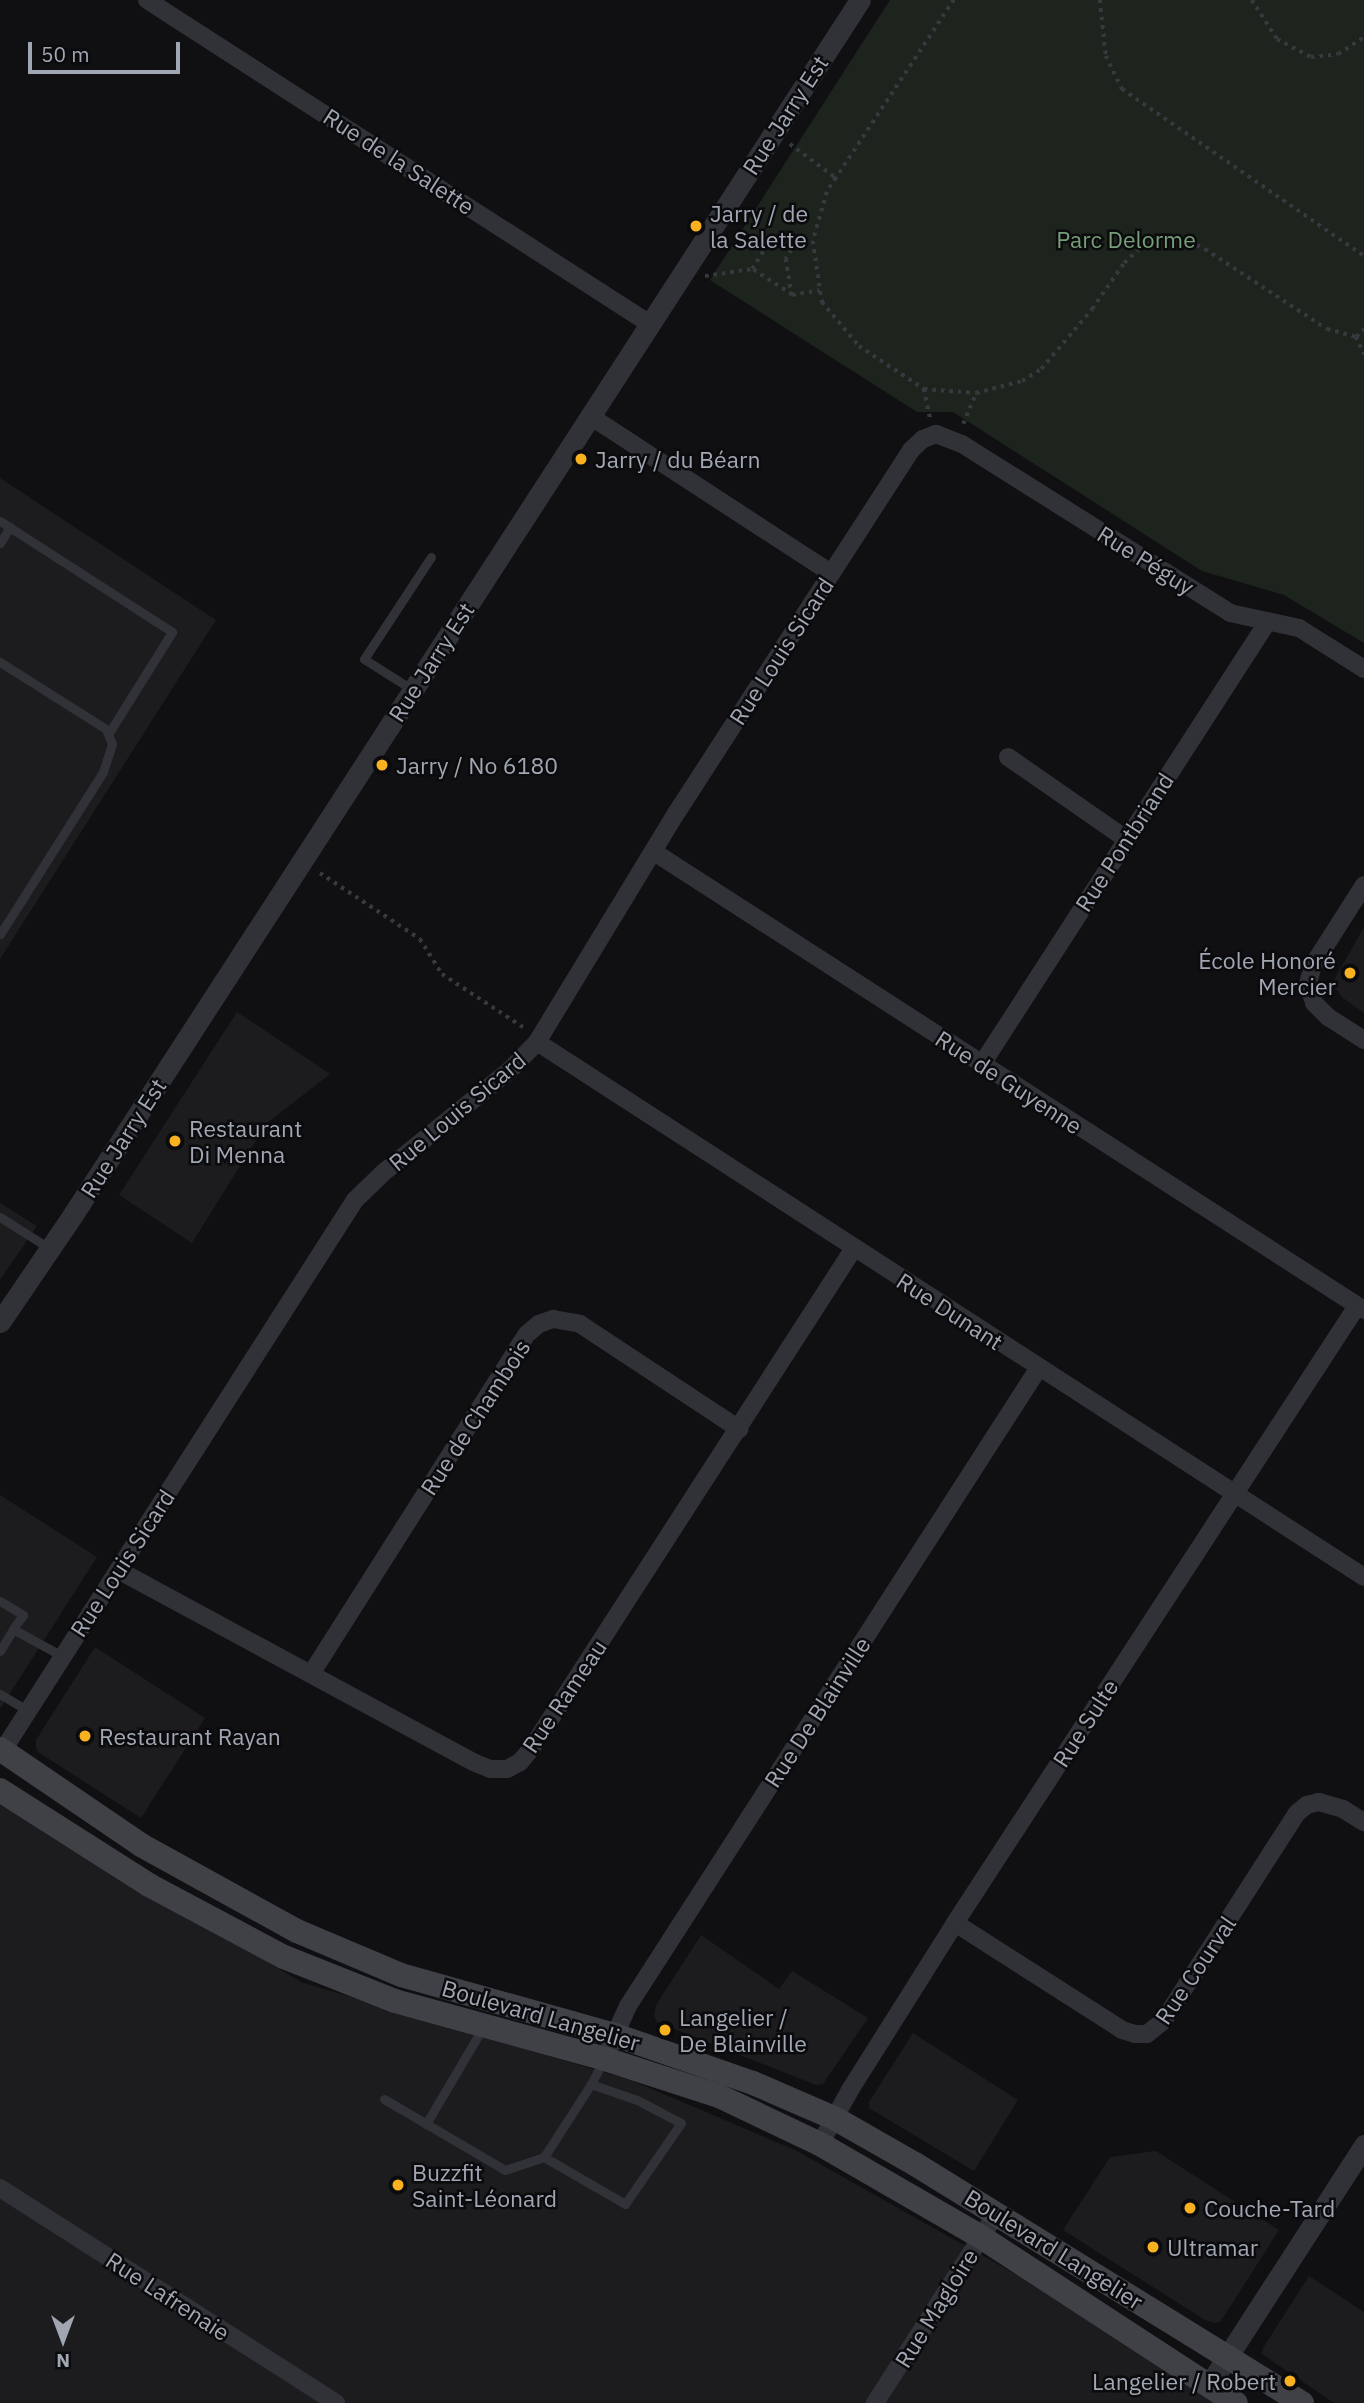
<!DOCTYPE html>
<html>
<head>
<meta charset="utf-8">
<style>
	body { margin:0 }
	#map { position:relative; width:1364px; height:2403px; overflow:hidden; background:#101012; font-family:"IBM Plex Sans",sans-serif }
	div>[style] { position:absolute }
	.built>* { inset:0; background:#1c1c1f }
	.green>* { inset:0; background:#1c241d }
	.path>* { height:3.5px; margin-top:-1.75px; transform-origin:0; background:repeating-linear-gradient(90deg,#37393e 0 3.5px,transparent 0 8.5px) }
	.service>* { height:9px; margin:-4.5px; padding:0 4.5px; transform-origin:4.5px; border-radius:4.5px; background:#313237 }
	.minor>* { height:18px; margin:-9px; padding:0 9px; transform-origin:9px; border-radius:9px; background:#313237 }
	.tertiary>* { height:21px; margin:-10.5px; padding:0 10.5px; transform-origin:10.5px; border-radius:10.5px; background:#313237 }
	.secondary>* { height:24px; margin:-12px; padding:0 12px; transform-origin:12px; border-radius:12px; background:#3f4147 }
	.dots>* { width:19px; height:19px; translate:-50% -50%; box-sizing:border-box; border:4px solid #0b0b0d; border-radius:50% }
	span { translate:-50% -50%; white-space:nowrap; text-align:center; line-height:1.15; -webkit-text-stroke:5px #0b0b0d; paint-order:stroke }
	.street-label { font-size:23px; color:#a1a6b3 }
	.poi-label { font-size:23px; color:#a1a6b3 }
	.left { translate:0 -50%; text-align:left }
	.right { translate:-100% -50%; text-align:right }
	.park-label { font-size:23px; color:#769f79 }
	.north { position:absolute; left:28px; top:2305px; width:70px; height:70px; -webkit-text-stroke:5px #0b0b0d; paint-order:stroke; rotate:180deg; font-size:19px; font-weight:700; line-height:28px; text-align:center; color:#a1a6b3 }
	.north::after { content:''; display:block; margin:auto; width:24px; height:32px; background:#a1a6b3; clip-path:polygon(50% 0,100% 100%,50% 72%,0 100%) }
	.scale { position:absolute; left:28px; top:42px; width:152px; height:32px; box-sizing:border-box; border:4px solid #a1a6b3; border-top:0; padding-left:9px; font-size:21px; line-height:24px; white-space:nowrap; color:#a1a6b3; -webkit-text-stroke:5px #0b0b0d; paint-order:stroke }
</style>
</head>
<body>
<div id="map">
	<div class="built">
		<div style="clip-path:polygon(0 478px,216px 620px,0 959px)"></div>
		<div style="clip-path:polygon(1364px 927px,1364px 1013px,1343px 998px,1335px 987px,1335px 978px)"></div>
		<div style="clip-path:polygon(237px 1012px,330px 1074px,267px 1123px,192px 1243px,119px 1195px)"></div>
		<div style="clip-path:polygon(0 1203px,37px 1226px,0 1280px)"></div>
		<div style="clip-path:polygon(0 1495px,97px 1557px,0 1709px)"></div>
		<div style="clip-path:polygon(95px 1647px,205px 1718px,141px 1818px,38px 1752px,36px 1747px,36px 1740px)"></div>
		<div style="clip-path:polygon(0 1801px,301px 1982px,633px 2081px,795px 2150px,1040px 2288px,1215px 2403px,0 2403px)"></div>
		<div style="clip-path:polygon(701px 1935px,779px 1989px,792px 1971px,868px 2018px,823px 2084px,816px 2085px,657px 2022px,654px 2016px,656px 2005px)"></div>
		<div style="clip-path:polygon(913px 2033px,1018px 2100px,974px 2171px,869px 2108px,869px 2102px)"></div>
		<div style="clip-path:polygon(1156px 2151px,1279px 2230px,1221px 2321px,1215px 2323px,1205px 2320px,1063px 2230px,1110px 2157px)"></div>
		<div style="clip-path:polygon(1309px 2276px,1364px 2312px,1364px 2403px,1334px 2403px,1262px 2354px,1263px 2348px)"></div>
	</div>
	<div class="green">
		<div style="clip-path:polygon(890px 0,1364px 0,1364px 643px,1284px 595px,1202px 571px,953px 412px,917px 412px,710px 280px)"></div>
	</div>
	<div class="path">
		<div style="left:954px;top:0;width:214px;rotate:123.5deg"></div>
		<div style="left:836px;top:178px;width:17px;rotate:123deg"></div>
		<div style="left:827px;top:192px;width:51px;rotate:105.9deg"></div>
		<div style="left:813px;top:241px;width:62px;rotate:81.6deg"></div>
		<div style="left:822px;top:302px;width:57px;rotate:49.9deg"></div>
		<div style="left:859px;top:346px;width:78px;rotate:33.5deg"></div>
		<div style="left:924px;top:389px;width:52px;rotate:4.4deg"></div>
		<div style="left:1100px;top:0;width:56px;rotate:83.9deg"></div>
		<div style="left:1106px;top:56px;width:37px;rotate:64deg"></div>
		<div style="left:1122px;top:89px;width:294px;rotate:34.6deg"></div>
		<div style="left:1252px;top:0;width:46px;rotate:57.3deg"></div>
		<div style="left:1277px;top:39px;width:38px;rotate:28deg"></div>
		<div style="left:1311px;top:57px;width:27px;rotate:-6deg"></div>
		<div style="left:1338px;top:54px;width:31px;rotate:-33deg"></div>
		<div style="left:790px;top:144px;width:57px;rotate:36.5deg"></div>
		<div style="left:796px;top:243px;width:17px;rotate:-7deg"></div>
		<div style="left:705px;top:276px;width:48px;rotate:-8.5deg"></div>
		<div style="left:792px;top:295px;width:48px;rotate:-147deg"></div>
		<div style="left:752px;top:269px;width:38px;rotate:-58deg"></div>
		<div style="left:772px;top:237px;width:12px;rotate:-9deg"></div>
		<div style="left:784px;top:235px;width:14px;rotate:34deg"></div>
		<div style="left:796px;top:243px;width:19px;rotate:122deg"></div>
		<div style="left:786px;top:259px;width:36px;rotate:81deg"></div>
		<div style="left:792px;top:295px;width:28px;rotate:-10deg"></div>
		<div style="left:1356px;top:337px;width:19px;rotate:65deg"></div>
		<div style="left:924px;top:389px;width:30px;rotate:78deg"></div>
		<div style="left:963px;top:424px;width:34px;rotate:-67deg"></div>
		<div style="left:976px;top:393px;width:48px;rotate:-14.6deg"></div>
		<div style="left:1022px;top:381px;width:22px;rotate:-32deg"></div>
		<div style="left:1041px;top:369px;width:79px;rotate:-49.6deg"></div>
		<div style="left:1092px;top:309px;width:56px;rotate:-55.2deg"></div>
		<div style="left:1124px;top:263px;width:23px;rotate:-43deg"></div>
		<div style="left:1141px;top:247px;width:18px;rotate:-22deg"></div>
		<div style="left:1158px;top:240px;width:31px;rotate:2deg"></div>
		<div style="left:1189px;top:241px;width:18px;rotate:27deg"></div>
		<div style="left:1205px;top:249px;width:146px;rotate:33.3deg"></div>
		<div style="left:1327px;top:329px;width:30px;rotate:15deg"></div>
		<div style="left:1356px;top:337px;width:11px;rotate:-45deg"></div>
		<div style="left:320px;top:873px;width:120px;rotate:33.4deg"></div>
		<div style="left:420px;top:939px;width:41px;rotate:57.8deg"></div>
		<div style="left:442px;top:974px;width:100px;rotate:33.2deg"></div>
	</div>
	<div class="service">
		<div style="left:0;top:521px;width:205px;rotate:32.8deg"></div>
		<div style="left:172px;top:632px;width:119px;rotate:122deg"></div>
		<div style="left:0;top:543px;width:19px;rotate:-58deg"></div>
		<div style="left:0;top:662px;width:125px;rotate:32.3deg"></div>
		<div style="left:106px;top:729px;width:16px;rotate:68deg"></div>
		<div style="left:112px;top:744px;width:29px;rotate:108deg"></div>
		<div style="left:103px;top:772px;width:192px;rotate:122.4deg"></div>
		<div style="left:413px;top:690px;width:58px;rotate:-147.7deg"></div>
		<div style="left:364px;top:659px;width:122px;rotate:-56.7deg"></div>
		<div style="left:0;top:1217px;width:58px;rotate:32.3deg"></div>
		<div style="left:0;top:1601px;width:27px;rotate:31deg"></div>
		<div style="left:23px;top:1615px;width:17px;rotate:126deg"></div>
		<div style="left:0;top:1651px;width:26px;rotate:-59deg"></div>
		<div style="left:13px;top:1629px;width:56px;rotate:28.9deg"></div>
		<div style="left:0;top:1694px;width:31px;rotate:31deg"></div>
		<div style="left:384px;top:2099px;width:140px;rotate:30.4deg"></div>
		<div style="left:505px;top:2170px;width:41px;rotate:-18.4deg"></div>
		<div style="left:544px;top:2157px;width:94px;rotate:30.1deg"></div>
		<div style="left:625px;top:2204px;width:98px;rotate:-55.3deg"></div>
		<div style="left:681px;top:2123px;width:50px;rotate:-152.4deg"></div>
		<div style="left:637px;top:2100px;width:49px;rotate:-160.8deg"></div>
		<div style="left:591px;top:2084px;width:27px;rotate:-62deg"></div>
		<div style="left:426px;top:2124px;width:110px;rotate:-59.5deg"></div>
		<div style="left:544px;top:2157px;width:87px;rotate:-57.2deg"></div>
	</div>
	<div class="minor">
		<div style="left:147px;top:0;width:598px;rotate:32.79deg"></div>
		<div style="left:590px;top:416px;width:288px;rotate:33.1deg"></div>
		<div style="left:1008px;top:757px;width:144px;rotate:34.8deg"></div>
		<div style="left:654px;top:852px;width:845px;rotate:32.82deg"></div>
		<div style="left:1364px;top:885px;width:95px;rotate:122.5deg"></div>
		<div style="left:1313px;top:965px;width:20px;rotate:105deg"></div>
		<div style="left:1308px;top:984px;width:20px;rotate:72deg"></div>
		<div style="left:1314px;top:1003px;width:20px;rotate:45deg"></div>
		<div style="left:1328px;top:1017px;width:43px;rotate:32.6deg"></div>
		<div style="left:537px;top:1042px;width:985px;rotate:32.9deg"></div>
		<div style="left:982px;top:1064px;width:527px;rotate:-57.15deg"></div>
		<div style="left:118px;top:1570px;width:404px;rotate:28.4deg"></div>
		<div style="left:473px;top:1762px;width:18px;rotate:22deg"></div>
		<div style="left:490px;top:1769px;width:17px"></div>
		<div style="left:507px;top:1769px;width:15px;rotate:-28deg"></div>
		<div style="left:520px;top:1762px;width:17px;rotate:-50deg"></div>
		<div style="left:531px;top:1749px;width:596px;rotate:-57.19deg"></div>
		<div style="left:311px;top:1674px;width:403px;rotate:-57.6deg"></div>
		<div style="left:527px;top:1334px;width:16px;rotate:-40deg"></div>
		<div style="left:539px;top:1324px;width:15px;rotate:-20deg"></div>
		<div style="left:553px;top:1319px;width:27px;rotate:10deg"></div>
		<div style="left:580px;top:1324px;width:191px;rotate:33.4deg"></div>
		<div style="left:0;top:1755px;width:659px;rotate:-57.4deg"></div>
		<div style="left:355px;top:1200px;width:40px;rotate:-44deg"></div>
		<div style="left:384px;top:1172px;width:162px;rotate:-39deg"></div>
		<div style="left:510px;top:1070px;width:39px;rotate:-46deg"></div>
		<div style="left:537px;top:1042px;width:269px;rotate:-58.7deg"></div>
		<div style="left:677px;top:812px;width:431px;rotate:-57.1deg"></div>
		<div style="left:911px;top:450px;width:16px;rotate:-43deg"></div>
		<div style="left:923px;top:439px;width:14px;rotate:-21deg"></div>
		<div style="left:936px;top:434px;width:28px;rotate:21deg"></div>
		<div style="left:962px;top:444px;width:317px;rotate:32.2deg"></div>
		<div style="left:1230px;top:613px;width:71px;rotate:12.3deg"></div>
		<div style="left:1299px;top:628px;width:77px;rotate:32.2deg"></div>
		<div style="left:955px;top:1923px;width:198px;rotate:32.6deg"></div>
		<div style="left:1122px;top:2030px;width:14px;rotate:17deg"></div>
		<div style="left:1135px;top:2034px;width:12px"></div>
		<div style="left:1147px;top:2034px;width:22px;rotate:-39deg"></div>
		<div style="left:1164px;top:2020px;width:246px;rotate:-57.3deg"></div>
		<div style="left:1297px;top:1813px;width:13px;rotate:-39deg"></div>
		<div style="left:1307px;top:1805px;width:12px;rotate:-14deg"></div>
		<div style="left:1319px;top:1802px;width:25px;rotate:16deg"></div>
		<div style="left:1343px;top:1809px;width:25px;rotate:32deg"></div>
		<div style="left:610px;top:2046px;width:44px;rotate:-65.8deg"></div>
		<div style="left:628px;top:2006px;width:758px;rotate:-57.23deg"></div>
		<div style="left:820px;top:2144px;width:62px;rotate:-60.9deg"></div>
		<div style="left:850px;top:2090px;width:197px;rotate:-57.8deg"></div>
		<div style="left:955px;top:1923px;width:736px;rotate:-56.91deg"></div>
		<div style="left:0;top:2188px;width:399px;rotate:32.6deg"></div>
		<div style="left:875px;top:2403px;width:224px;rotate:-57.4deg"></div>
	</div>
	<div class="tertiary">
		<div style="left:0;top:1322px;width:132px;rotate:-55.8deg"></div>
		<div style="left:74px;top:1213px;width:1445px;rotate:-57.06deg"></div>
		<div style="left:1209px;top:2385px;width:286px;rotate:-57.1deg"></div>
	</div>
	<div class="secondary">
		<div style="left:0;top:1749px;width:171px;rotate:34.2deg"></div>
		<div style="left:141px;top:1845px;width:178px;rotate:28.9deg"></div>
		<div style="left:297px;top:1931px;width:113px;rotate:22.9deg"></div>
		<div style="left:401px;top:1975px;width:222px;rotate:15.7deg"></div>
		<div style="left:615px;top:2035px;width:146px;rotate:19.2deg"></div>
		<div style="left:753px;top:2083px;width:90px;rotate:23.4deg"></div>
		<div style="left:836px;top:2119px;width:91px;rotate:29.7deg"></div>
		<div style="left:915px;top:2164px;width:455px;rotate:31.7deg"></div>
		<div style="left:0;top:1790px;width:177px;rotate:32.5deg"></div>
		<div style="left:149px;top:1885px;width:153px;rotate:28.1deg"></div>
		<div style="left:284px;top:1957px;width:119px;rotate:21.6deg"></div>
		<div style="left:395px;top:2001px;width:218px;rotate:15.4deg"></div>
		<div style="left:605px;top:2059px;width:120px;rotate:18deg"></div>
		<div style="left:719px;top:2096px;width:112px;rotate:25.4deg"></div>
		<div style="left:820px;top:2144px;width:186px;rotate:30deg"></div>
		<div style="left:981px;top:2237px;width:304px;rotate:33.1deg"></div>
	</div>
	<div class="dots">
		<div style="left:696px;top:226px;background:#fab120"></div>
		<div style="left:581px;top:459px;background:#fab120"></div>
		<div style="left:382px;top:765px;background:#fab120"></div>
		<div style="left:1350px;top:973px;background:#fab120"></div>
		<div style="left:175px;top:1141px;background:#fab120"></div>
		<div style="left:85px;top:1736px;background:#fab120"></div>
		<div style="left:665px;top:2030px;background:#fab120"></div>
		<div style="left:398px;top:2185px;background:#fab120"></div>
		<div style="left:1190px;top:2208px;background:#fab120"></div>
		<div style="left:1153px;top:2247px;background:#fab120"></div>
		<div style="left:1290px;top:2381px;background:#fab120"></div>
	</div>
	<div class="street-label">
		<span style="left:785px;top:115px;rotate:-57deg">Rue Jarry Est</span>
		<span style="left:399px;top:161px;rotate:33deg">Rue de la Salette</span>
		<span style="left:1146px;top:560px;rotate:32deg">Rue Péguy</span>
		<span style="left:781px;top:651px;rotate:-57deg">Rue Louis Sicard</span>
		<span style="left:431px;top:662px;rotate:-57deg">Rue Jarry Est</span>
		<span style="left:1124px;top:842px;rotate:-57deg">Rue Pontbriand</span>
		<span style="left:1009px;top:1082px;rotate:33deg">Rue de Guyenne</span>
		<span style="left:457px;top:1111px;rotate:-40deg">Rue Louis Sicard</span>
		<span style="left:123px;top:1138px;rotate:-57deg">Rue Jarry Est</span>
		<span style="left:950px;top:1311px;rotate:33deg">Rue Dunant</span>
		<span style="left:475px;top:1417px;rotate:-57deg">Rue de Chambois</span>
		<span style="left:122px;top:1563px;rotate:-57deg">Rue Louis Sicard</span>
		<span style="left:564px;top:1696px;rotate:-56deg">Rue Rameau</span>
		<span style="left:817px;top:1712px;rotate:-57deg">Rue De Blainville</span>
		<span style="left:1085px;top:1723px;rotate:-57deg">Rue Sulte</span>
		<span style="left:1195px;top:1970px;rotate:-56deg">Rue Courval</span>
		<span style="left:541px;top:2015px;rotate:16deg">Boulevard Langelier</span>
		<span style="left:1054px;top:2249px;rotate:32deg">Boulevard Langelier</span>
		<span style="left:168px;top:2296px;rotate:33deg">Rue Lafrenaie</span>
		<span style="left:936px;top:2308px;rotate:-58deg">Rue Magloire</span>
	</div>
	<div class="poi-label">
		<span class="left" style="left:710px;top:226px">Jarry / de<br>la Salette</span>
		<span class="left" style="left:595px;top:459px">Jarry / du Béarn</span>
		<span class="left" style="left:396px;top:765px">Jarry / No 6180</span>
		<span class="right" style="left:1336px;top:973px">École Honoré<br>Mercier</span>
		<span class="left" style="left:189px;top:1141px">Restaurant<br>Di Menna</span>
		<span class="left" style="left:99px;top:1736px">Restaurant Rayan</span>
		<span class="left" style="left:679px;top:2030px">Langelier /<br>De Blainville</span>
		<span class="left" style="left:412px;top:2185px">Buzzfit<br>Saint-Léonard</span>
		<span class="left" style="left:1204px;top:2208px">Couche-Tard</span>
		<span class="left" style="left:1167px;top:2247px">Ultramar</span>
		<span class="right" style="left:1276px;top:2381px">Langelier / Robert</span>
	</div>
	<div class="park-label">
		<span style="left:1126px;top:239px">Parc Delorme</span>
	</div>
	<div class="north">N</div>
	<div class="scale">50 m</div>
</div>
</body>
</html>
